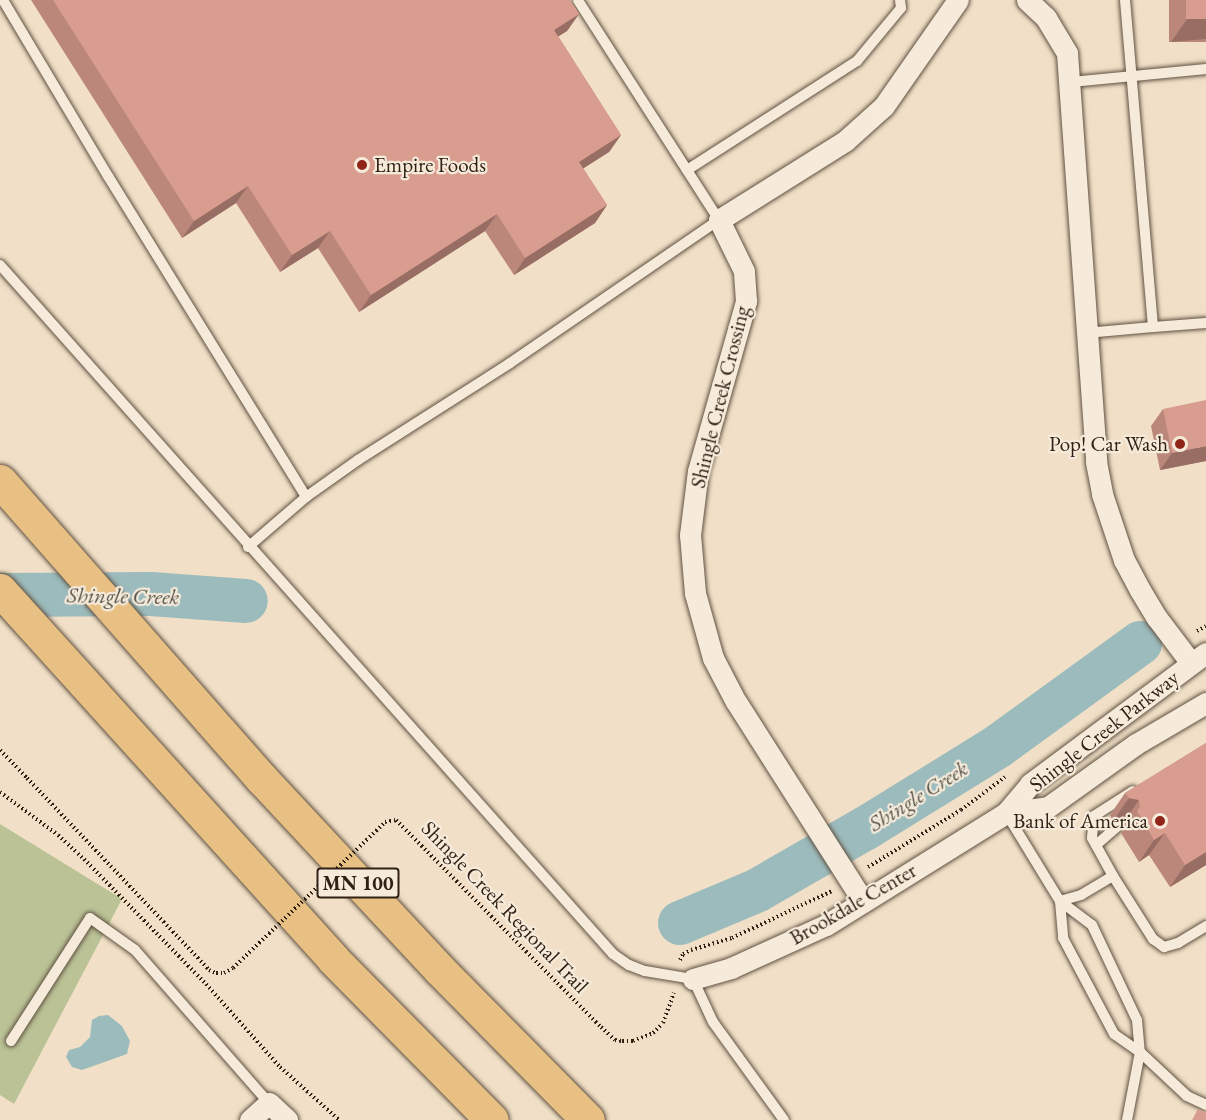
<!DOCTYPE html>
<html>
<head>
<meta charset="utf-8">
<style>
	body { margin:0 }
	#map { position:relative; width:1206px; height:1120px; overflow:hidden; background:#f1e0c7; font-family:"EB Garamond",serif }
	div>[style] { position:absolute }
	.green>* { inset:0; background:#bac296 }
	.water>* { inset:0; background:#9cbbbc }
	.river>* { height:44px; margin:-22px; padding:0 22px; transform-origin:22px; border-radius:22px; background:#9cbbbc }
	.path>* { height:4px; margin-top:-2px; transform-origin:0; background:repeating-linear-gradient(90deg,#302114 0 1.5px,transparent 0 4.5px) }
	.roads { filter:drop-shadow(0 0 2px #605141) drop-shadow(0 0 2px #605141) }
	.service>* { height:10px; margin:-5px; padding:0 5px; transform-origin:5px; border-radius:5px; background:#f6ebdb }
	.minor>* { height:21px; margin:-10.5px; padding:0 10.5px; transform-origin:10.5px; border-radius:10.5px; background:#f6ebdb }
	.motorway>* { height:33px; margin:-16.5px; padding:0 16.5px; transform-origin:16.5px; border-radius:16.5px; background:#e8c084 }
	.path-bridge>* { height:4px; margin-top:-2px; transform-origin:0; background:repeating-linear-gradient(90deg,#302114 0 1.5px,transparent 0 4.5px) }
	.wall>* { inset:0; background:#bb877b; transform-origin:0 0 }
	.shaded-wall>* { inset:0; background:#986e64 }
	.building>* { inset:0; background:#d99d8f; transform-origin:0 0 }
	.dots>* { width:16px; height:16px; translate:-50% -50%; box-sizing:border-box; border:3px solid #f6ebdb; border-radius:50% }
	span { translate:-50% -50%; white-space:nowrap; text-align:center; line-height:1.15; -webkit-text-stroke:4.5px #f6ebdb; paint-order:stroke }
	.shield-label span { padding:2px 4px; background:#f6ebdb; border:2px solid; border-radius:4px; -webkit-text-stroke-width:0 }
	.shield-label { font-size:20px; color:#302114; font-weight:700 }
	.poi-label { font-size:21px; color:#302114 }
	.left { translate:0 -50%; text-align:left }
	.right { translate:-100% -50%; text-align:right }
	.street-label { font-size:21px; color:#302114 }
	.water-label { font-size:22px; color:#504f46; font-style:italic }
</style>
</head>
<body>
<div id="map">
	<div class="green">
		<div style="clip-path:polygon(0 824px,122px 899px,14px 1104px,0 1095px)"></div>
	</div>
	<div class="water">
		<div style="clip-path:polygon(108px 1015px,122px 1026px,130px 1041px,127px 1054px,82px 1070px,72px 1067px,66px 1057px,69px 1050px,80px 1047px,90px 1037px,92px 1020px,99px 1016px)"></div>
	</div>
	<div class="river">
		<div style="left:0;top:595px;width:151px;rotate:-0.4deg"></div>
		<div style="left:151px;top:594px;width:95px;rotate:4.2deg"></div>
		<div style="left:680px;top:923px;width:85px;rotate:-22.9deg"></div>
		<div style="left:758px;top:890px;width:125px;rotate:-29.9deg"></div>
		<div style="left:866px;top:828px;width:154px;rotate:-31.7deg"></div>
		<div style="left:997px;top:747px;width:177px;rotate:-36deg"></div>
	</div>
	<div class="path">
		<div style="left:1197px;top:631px;width:10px;rotate:-29deg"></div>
		<div style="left:0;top:750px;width:39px;rotate:46deg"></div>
		<div style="left:0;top:792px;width:72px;rotate:36.6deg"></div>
		<div style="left:58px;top:835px;width:35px;rotate:43deg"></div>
		<div style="left:84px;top:859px;width:175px;rotate:45.7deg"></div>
		<div style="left:206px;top:984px;width:111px;rotate:48.3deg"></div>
		<div style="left:280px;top:1067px;width:79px;rotate:41.9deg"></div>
		<div style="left:868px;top:867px;width:109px;rotate:-31.5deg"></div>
		<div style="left:961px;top:810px;width:55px;rotate:-36.9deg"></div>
		<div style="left:680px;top:960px;width:7px;rotate:-63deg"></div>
		<div style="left:683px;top:954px;width:9px;rotate:-27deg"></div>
		<div style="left:691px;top:950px;width:43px;rotate:-16.3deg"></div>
		<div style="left:732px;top:938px;width:110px;rotate:-25.2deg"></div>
		<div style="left:601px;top:1027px;width:19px;rotate:43deg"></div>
		<div style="left:615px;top:1040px;width:7px;rotate:8deg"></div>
		<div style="left:622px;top:1041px;width:11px"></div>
		<div style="left:633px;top:1041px;width:22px;rotate:-22deg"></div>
		<div style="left:653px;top:1033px;width:14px;rotate:-45deg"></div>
		<div style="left:663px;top:1023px;width:32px;rotate:-70deg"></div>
	</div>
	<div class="roads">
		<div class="service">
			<div style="left:3px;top:0;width:205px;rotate:59.2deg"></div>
			<div style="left:108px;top:176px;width:377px;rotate:58.3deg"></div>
			<div style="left:1125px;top:0;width:328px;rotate:85.1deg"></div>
			<div style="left:1153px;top:327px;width:53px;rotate:-4.3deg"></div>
			<div style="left:1071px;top:82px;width:136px;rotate:-5.5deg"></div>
			<div style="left:687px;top:170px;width:202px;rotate:-32.7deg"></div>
			<div style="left:857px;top:61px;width:69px;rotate:-50.3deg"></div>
			<div style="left:901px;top:8px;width:8px;rotate:-97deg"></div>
			<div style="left:0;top:265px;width:922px;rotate:48.34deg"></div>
			<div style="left:613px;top:954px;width:19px;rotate:35deg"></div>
			<div style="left:629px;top:965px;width:17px;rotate:21deg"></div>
			<div style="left:645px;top:971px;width:49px;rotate:9.5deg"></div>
			<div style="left:693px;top:979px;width:47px;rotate:65.1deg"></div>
			<div style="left:713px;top:1022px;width:121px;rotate:54.1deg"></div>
			<div style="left:1086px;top:333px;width:67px;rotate:-5.1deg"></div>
			<div style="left:248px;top:547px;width:77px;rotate:-40.8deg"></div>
			<div style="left:306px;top:497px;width:64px;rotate:-35.4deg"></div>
			<div style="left:358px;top:460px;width:180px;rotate:-32.5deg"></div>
			<div style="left:510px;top:363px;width:253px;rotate:-34.4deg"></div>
			<div style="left:719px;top:220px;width:261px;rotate:-122.7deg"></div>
			<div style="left:1006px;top:813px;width:103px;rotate:58.5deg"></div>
			<div style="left:1060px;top:901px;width:22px;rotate:-16deg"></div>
			<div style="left:1081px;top:895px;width:37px;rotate:-31deg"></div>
			<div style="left:1113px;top:876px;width:75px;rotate:57.6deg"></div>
			<div style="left:1153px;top:939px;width:14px;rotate:36deg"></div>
			<div style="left:1164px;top:947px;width:15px;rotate:-16deg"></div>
			<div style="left:1178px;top:943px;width:33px;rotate:-31deg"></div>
			<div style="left:1096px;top:845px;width:28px;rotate:-41deg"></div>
			<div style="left:1113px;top:876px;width:43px;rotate:-118.9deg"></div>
			<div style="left:1092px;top:838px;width:22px;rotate:-85deg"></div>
			<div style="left:1094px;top:816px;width:46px;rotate:-32.7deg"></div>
			<div style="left:1060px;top:901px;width:37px;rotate:85deg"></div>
			<div style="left:1063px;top:938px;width:109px;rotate:62deg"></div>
			<div style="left:1114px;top:1034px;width:32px;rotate:35deg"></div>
			<div style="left:1140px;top:1052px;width:64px;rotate:43.1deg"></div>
			<div style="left:1187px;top:1096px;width:21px;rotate:25deg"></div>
			<div style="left:1060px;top:901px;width:40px;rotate:37deg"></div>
			<div style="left:1092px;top:925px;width:105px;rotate:64.7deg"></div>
			<div style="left:1137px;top:1020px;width:32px;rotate:85deg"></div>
			<div style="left:1140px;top:1052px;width:69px;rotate:100.8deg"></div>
			<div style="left:11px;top:1041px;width:146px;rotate:-57.3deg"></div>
			<div style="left:90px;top:918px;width:55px;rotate:35.4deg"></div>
			<div style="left:135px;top:950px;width:203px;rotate:48.8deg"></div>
		</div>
		<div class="minor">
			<div style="left:1027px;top:0;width:26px;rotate:43deg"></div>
			<div style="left:1046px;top:18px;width:41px;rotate:59deg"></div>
			<div style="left:1067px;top:53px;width:410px;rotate:85.9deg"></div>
			<div style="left:1096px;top:462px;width:33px;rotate:79deg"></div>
			<div style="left:1102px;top:494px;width:70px;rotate:71.6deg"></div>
			<div style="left:1124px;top:560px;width:34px;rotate:62deg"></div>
			<div style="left:1140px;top:590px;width:33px;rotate:59deg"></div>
			<div style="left:1157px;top:618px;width:56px;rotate:52.9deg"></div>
			<div style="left:1006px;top:813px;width:42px;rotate:-8.1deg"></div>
			<div style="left:1048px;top:807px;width:108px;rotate:-35.6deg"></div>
			<div style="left:1136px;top:744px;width:81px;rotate:-30.4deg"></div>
			<div style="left:863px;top:901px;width:236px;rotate:-122.5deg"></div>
			<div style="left:736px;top:702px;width:50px;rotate:-117.6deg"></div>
			<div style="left:713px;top:658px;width:67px;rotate:-105.5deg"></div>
			<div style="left:695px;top:593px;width:58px;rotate:-94.9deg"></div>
			<div style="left:690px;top:535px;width:64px;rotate:-82.9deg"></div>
			<div style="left:698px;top:471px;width:177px;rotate:-74.2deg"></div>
			<div style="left:746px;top:301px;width:30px;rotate:-94deg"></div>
			<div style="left:744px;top:271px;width:57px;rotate:-116.1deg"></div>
			<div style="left:719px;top:220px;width:149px;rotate:-32.1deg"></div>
			<div style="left:845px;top:141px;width:52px;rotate:-41.9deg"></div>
			<div style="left:884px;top:106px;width:129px;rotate:-55.1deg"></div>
			<div style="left:693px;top:979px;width:40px;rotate:-16deg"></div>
			<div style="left:731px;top:968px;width:104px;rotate:-24.4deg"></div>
			<div style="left:826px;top:925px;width:212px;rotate:-31.9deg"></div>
			<div style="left:1006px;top:813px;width:38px;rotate:-50deg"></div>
			<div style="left:1030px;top:784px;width:219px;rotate:-36.7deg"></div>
			<div style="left:250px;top:1120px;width:25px;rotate:-42deg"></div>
			<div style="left:269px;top:1103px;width:25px;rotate:43deg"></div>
		</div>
		<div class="motorway">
			<div style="left:0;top:481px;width:397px;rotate:48.7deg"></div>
			<div style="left:262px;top:779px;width:260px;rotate:47deg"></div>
			<div style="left:439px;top:969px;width:212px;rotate:45.4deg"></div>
			<div style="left:0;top:590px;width:497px;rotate:47.9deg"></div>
			<div style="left:333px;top:959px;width:226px;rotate:45.4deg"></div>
		</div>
	</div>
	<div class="path-bridge">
		<div style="left:27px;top:778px;width:265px;rotate:46.5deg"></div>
		<div style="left:209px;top:970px;width:8px;rotate:23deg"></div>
		<div style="left:216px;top:973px;width:8px"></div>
		<div style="left:224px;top:973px;width:10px;rotate:-29deg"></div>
		<div style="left:233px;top:968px;width:211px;rotate:-43.8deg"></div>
		<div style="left:385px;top:822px;width:11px;rotate:-10deg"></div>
		<div style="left:396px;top:820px;width:291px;rotate:45.3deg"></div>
	</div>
	<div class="wall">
		<div style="clip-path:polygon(31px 0,570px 0,579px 14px,567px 31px,558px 36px,621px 135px,609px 152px,583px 168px,607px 205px,595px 223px,514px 275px,485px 231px,359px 312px,318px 248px,280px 272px,236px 203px,182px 238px)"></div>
		<div style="left:1169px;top:0;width:37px;height:42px"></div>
		<div style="clip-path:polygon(1163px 409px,1206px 461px,1160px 470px,1151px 426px)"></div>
		<div style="clip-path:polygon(1206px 743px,1206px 865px,1170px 887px,1149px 855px,1139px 862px,1121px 833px,1124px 829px,1123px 823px,1113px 821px,1110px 815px,1125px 793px)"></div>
	</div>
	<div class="shaded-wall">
		<div style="clip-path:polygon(579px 14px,567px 31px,542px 47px,554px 30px)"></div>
		<div style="clip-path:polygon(1206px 18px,1206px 39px,1171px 42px,1187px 19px)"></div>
		<div style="clip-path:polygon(621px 135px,609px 152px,567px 179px,579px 162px)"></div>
		<div style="clip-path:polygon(248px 186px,236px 203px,182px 238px,194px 221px)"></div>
		<div style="clip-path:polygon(607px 205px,595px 223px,514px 275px,525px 258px)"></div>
		<div style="clip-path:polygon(497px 214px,485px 231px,359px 312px,371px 295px)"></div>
		<div style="clip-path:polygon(330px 231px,318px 248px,280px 272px,292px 255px)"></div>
		<div style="clip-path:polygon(1206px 446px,1206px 461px,1160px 470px,1172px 453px)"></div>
		<div style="clip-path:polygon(1129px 798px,1139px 800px,1123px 823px,1113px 821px)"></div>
		<div style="clip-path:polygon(1165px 833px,1149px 855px,1139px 862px,1154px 840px)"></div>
		<div style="clip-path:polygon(1206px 852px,1206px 865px,1170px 887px,1185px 865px)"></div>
	</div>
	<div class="building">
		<div style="clip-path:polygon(53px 0,570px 0,579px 14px,554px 30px,621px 135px,579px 162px,607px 205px,525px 258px,497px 214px,371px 295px,330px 231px,292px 255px,248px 186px,194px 221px)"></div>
		<div style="left:1186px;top:0;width:20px;height:19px"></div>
		<div style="clip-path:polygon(1206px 400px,1206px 446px,1172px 453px,1163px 409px)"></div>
		<div style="clip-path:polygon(1206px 743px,1206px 852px,1185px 865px,1165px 833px,1154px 840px,1137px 811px,1140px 807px,1139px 800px,1129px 798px,1125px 793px)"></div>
		<div style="clip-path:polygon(1198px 1109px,1206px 1113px,1206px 1120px,1192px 1120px)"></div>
	</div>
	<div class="dots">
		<div style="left:362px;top:165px;background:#8f2418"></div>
		<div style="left:1180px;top:444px;background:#8f2418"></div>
		<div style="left:1160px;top:821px;background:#8f2418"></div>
	</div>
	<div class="shield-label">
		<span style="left:358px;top:883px">MN 100</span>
	</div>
	<div class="poi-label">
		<span class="left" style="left:374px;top:165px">Empire Foods</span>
		<span class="right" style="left:1168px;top:444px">Pop! Car Wash</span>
		<span class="right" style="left:1148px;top:821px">Bank of America</span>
	</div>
	<div class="street-label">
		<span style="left:720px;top:397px;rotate:-76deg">Shingle Creek Crossing</span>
		<span style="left:1104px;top:731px;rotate:-38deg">Shingle Creek Parkway</span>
		<span style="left:853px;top:904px;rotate:-30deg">Brookdale Center</span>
		<span style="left:505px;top:907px;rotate:46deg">Shingle Creek Regional Trail</span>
	</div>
	<div class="water-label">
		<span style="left:123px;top:596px;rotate:1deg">Shingle Creek</span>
		<span style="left:918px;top:796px;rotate:-32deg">Shingle Creek</span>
	</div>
</div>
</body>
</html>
